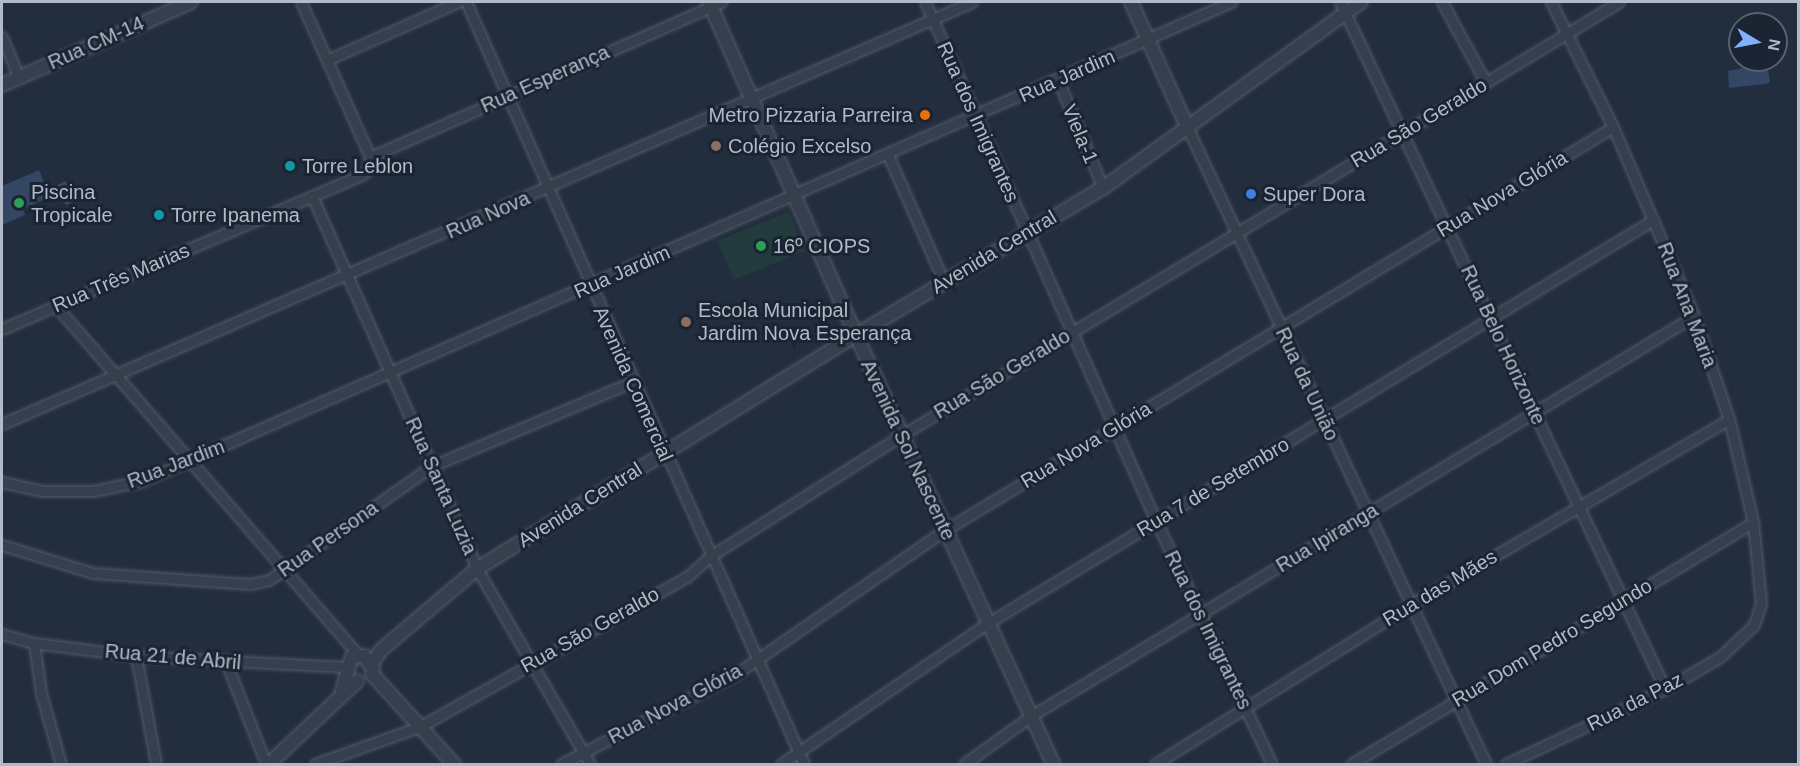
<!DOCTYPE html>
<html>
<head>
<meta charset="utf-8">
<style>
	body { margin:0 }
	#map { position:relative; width:1800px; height:766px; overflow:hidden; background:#222d3d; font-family:Helvetica,sans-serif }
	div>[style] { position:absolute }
	.green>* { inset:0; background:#243b3e; transform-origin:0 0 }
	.water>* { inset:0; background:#334664; transform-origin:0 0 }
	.roads { filter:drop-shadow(0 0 2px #515a68) drop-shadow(0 0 2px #515a68) }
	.minor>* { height:9px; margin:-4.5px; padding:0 4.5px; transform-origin:4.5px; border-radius:4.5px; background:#363f4d }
	.tertiary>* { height:12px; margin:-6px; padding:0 6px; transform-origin:6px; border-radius:6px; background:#363f4d }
	.dots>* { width:16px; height:16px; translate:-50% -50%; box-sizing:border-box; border:3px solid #1b2432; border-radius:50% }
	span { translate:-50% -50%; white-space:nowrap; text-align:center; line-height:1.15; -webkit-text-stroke:6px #1b2432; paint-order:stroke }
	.street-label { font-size:20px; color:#b1bac9 }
	.poi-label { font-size:20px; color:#b1bac9 }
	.right { translate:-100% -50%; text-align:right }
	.left { translate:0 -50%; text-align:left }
	.frame { position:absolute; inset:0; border:3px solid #b1bac9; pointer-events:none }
	.north { position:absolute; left:1728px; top:12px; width:60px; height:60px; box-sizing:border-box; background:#1b2432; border:2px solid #57606e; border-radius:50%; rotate:100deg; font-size:16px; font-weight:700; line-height:24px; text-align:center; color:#b1bac9 }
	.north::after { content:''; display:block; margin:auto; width:21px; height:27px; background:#82b0fd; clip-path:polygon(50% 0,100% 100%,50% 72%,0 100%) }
</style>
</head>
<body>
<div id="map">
	<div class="green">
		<div style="left:789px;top:212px;width:42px;height:77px;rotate:68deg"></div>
	</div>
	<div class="water">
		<div style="clip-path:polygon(1762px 64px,1768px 69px,1770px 82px,1766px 84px,1729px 88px,1728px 71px)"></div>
		<div style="clip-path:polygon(39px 170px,50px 197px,23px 209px,25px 215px,2px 225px,2px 186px)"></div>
		<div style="left:66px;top:181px;width:22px;height:10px;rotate:66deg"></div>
	</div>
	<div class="roads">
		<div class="minor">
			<div style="left:466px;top:2px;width:834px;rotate:66.08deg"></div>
			<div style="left:925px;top:2px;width:568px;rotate:66.01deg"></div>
			<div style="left:1156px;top:521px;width:269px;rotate:64.5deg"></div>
			<div style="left:1340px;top:2px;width:760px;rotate:64.68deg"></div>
			<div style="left:1442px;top:2px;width:92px;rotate:61.5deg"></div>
			<div style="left:2px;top:37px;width:44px;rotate:67.5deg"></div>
			<div style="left:327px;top:60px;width:143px;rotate:-23.9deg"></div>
			<div style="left:1058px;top:80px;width:117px;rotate:67.4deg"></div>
			<div style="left:1188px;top:129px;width:701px;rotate:64.86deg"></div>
			<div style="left:888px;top:155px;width:139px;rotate:66.2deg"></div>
			<div style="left:370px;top:157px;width:384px;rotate:-23.8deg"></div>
			<div style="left:312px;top:196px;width:408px;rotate:66.1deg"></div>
			<div style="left:477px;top:569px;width:225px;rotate:59.9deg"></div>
			<div style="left:56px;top:306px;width:462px;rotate:49.1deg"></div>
			<div style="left:2px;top:329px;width:392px;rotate:-23.2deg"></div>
			<div style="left:362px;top:175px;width:11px;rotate:-45deg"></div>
			<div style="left:370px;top:167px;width:10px;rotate:-90deg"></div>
			<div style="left:370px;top:157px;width:170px;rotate:-114deg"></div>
			<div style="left:2px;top:424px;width:1058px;rotate:-23.51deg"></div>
			<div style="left:2px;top:482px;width:41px;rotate:12.7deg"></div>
			<div style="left:42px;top:491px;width:51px"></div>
			<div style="left:93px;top:491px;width:50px;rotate:-11.5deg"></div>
			<div style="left:142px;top:481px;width:1190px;rotate:-23.74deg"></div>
			<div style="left:2px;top:545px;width:95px;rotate:17.1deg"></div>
			<div style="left:93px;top:573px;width:157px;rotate:4deg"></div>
			<div style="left:250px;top:584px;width:19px;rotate:-12deg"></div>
			<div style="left:269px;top:580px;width:199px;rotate:-35deg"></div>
			<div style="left:432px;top:466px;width:217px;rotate:-22.8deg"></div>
			<div style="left:2px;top:634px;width:33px;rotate:16deg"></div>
			<div style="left:34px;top:643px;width:103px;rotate:7.3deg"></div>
			<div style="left:136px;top:656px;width:211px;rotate:3deg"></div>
			<div style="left:34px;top:643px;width:50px;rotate:82deg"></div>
			<div style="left:41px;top:693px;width:74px;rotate:74.3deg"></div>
			<div style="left:136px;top:656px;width:110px;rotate:79.5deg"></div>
			<div style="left:226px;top:662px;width:110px;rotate:68.6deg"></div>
			<div style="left:315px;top:764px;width:113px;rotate:-19.7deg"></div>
			<div style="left:421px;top:726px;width:306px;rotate:-29.3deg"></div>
			<div style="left:688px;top:576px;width:28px;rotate:-42deg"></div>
			<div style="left:709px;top:557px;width:228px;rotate:-32.3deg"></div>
			<div style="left:902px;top:435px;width:838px;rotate:-31.13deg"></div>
			<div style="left:561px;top:764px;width:197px;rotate:-27.2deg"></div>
			<div style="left:736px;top:674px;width:254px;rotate:-34.6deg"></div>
			<div style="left:945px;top:530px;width:780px;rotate:-31.1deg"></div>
			<div style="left:781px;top:764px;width:250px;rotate:-34.3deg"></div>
			<div style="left:988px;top:623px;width:778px;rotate:-31.22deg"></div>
			<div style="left:964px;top:764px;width:82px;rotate:-35.6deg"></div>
			<div style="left:1031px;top:716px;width:774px;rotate:-31.1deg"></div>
			<div style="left:1155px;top:764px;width:301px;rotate:-31.9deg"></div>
			<div style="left:1410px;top:605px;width:369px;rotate:-30.2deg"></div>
			<div style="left:1351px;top:764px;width:469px;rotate:-31deg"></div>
			<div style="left:1506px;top:764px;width:176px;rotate:-25.3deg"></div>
			<div style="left:1665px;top:689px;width:64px;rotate:-30.2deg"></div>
			<div style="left:1720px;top:657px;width:47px;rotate:-43.3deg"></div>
			<div style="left:1754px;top:625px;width:23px;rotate:-72deg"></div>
			<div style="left:1761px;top:603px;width:81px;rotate:-95.6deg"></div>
			<div style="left:1753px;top:522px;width:106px;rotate:-103.1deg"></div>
			<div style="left:1729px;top:419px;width:109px;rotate:-108.8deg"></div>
			<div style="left:1694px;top:316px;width:206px;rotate:-113.2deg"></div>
			<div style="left:1613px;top:127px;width:140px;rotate:-116.4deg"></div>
		</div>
		<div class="tertiary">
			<div style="left:709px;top:2px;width:364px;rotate:66.2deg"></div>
			<div style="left:856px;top:335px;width:472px;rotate:65.3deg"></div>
			<div style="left:1131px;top:2px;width:139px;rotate:65.8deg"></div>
			<div style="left:2px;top:85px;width:206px;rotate:-23.7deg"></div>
			<div style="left:372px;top:663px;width:16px;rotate:-55deg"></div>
			<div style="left:381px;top:650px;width:126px;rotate:-40.2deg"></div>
			<div style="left:477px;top:569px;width:445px;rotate:-31.7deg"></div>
			<div style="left:856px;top:335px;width:287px;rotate:-30.8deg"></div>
			<div style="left:1103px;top:188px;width:318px;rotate:-35.8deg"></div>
			<div style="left:372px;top:674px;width:122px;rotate:47.7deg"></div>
			<div style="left:342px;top:691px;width:35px;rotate:-74deg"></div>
			<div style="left:352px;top:657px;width:12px;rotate:-5deg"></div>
			<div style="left:364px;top:656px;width:16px;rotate:55deg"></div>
			<div style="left:269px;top:764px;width:121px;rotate:-43.3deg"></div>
		</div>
	</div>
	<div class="dots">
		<div style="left:925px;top:115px;background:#e8710a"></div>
		<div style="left:716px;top:146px;background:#8d6e63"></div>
		<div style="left:290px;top:166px;background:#0f9aa8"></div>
		<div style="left:1251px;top:194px;background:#3f7fe0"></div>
		<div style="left:19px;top:203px;background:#2e9e5b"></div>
		<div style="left:159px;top:215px;background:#0f9aa8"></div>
		<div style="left:761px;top:246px;background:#2e9e5b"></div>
		<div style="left:686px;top:322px;background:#8d6e63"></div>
	</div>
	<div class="street-label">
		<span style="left:96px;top:43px;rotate:-24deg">Rua CM-14</span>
		<span style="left:1067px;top:76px;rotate:-24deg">Rua Jardim</span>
		<span style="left:545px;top:79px;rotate:-24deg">Rua Esperança</span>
		<span style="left:978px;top:122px;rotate:66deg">Rua dos Imigrantes</span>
		<span style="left:1419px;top:123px;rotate:-31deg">Rua São Geraldo</span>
		<span style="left:1080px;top:134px;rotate:67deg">Viela-1</span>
		<span style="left:1502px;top:194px;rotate:-31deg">Rua Nova Glória</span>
		<span style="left:488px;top:215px;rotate:-24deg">Rua Nova</span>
		<span style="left:994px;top:252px;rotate:-31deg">Avenida Central</span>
		<span style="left:622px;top:272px;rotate:-24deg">Rua Jardim</span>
		<span style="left:121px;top:278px;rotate:-23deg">Rua Três Marias</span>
		<span style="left:1687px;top:305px;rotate:69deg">Rua Ana Maria</span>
		<span style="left:1503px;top:345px;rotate:65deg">Rua Belo Horizonte</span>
		<span style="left:1002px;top:374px;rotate:-31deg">Rua São Geraldo</span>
		<span style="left:633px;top:384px;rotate:66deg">Avenida Comercial</span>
		<span style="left:1307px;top:384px;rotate:65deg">Rua da União</span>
		<span style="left:1086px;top:445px;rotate:-31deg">Rua Nova Glória</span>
		<span style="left:908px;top:450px;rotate:65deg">Avenida Sol Nascente</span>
		<span style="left:176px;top:464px;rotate:-21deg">Rua Jardim</span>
		<span style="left:441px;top:486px;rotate:66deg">Rua Santa Luzia</span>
		<span style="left:1213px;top:487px;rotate:-31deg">Rua 7 de Setembro</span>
		<span style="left:580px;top:505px;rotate:-32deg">Avenida Central</span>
		<span style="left:1327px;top:538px;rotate:-31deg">Rua Ipiranga</span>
		<span style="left:328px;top:539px;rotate:-35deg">Rua Persona</span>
		<span style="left:1440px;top:588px;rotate:-31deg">Rua das Mães</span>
		<span style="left:590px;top:630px;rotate:-29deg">Rua São Geraldo</span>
		<span style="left:1208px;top:630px;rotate:64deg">Rua dos Imigrantes</span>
		<span style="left:1552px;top:643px;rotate:-31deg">Rua Dom Pedro Segundo</span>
		<span style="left:173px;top:657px;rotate:5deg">Rua 21 de Abril</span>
		<span style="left:1635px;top:702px;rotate:-27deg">Rua da Paz</span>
		<span style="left:675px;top:704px;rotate:-28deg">Rua Nova Glória</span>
	</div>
	<div class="poi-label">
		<span class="right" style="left:913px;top:115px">Metro Pizzaria Parreira</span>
		<span class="left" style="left:728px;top:146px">Colégio Excelso</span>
		<span class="left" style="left:302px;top:166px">Torre Leblon</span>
		<span class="left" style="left:31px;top:204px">Piscina<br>Tropicale</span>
		<span class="left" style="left:1263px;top:194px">Super Dora</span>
		<span class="left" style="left:171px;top:215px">Torre Ipanema</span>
		<span class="left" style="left:773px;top:246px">16º CIOPS</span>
		<span class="left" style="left:698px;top:322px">Escola Municipal<br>Jardim Nova Esperança</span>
	</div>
	<div class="frame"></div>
	<div class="north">N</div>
</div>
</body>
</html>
